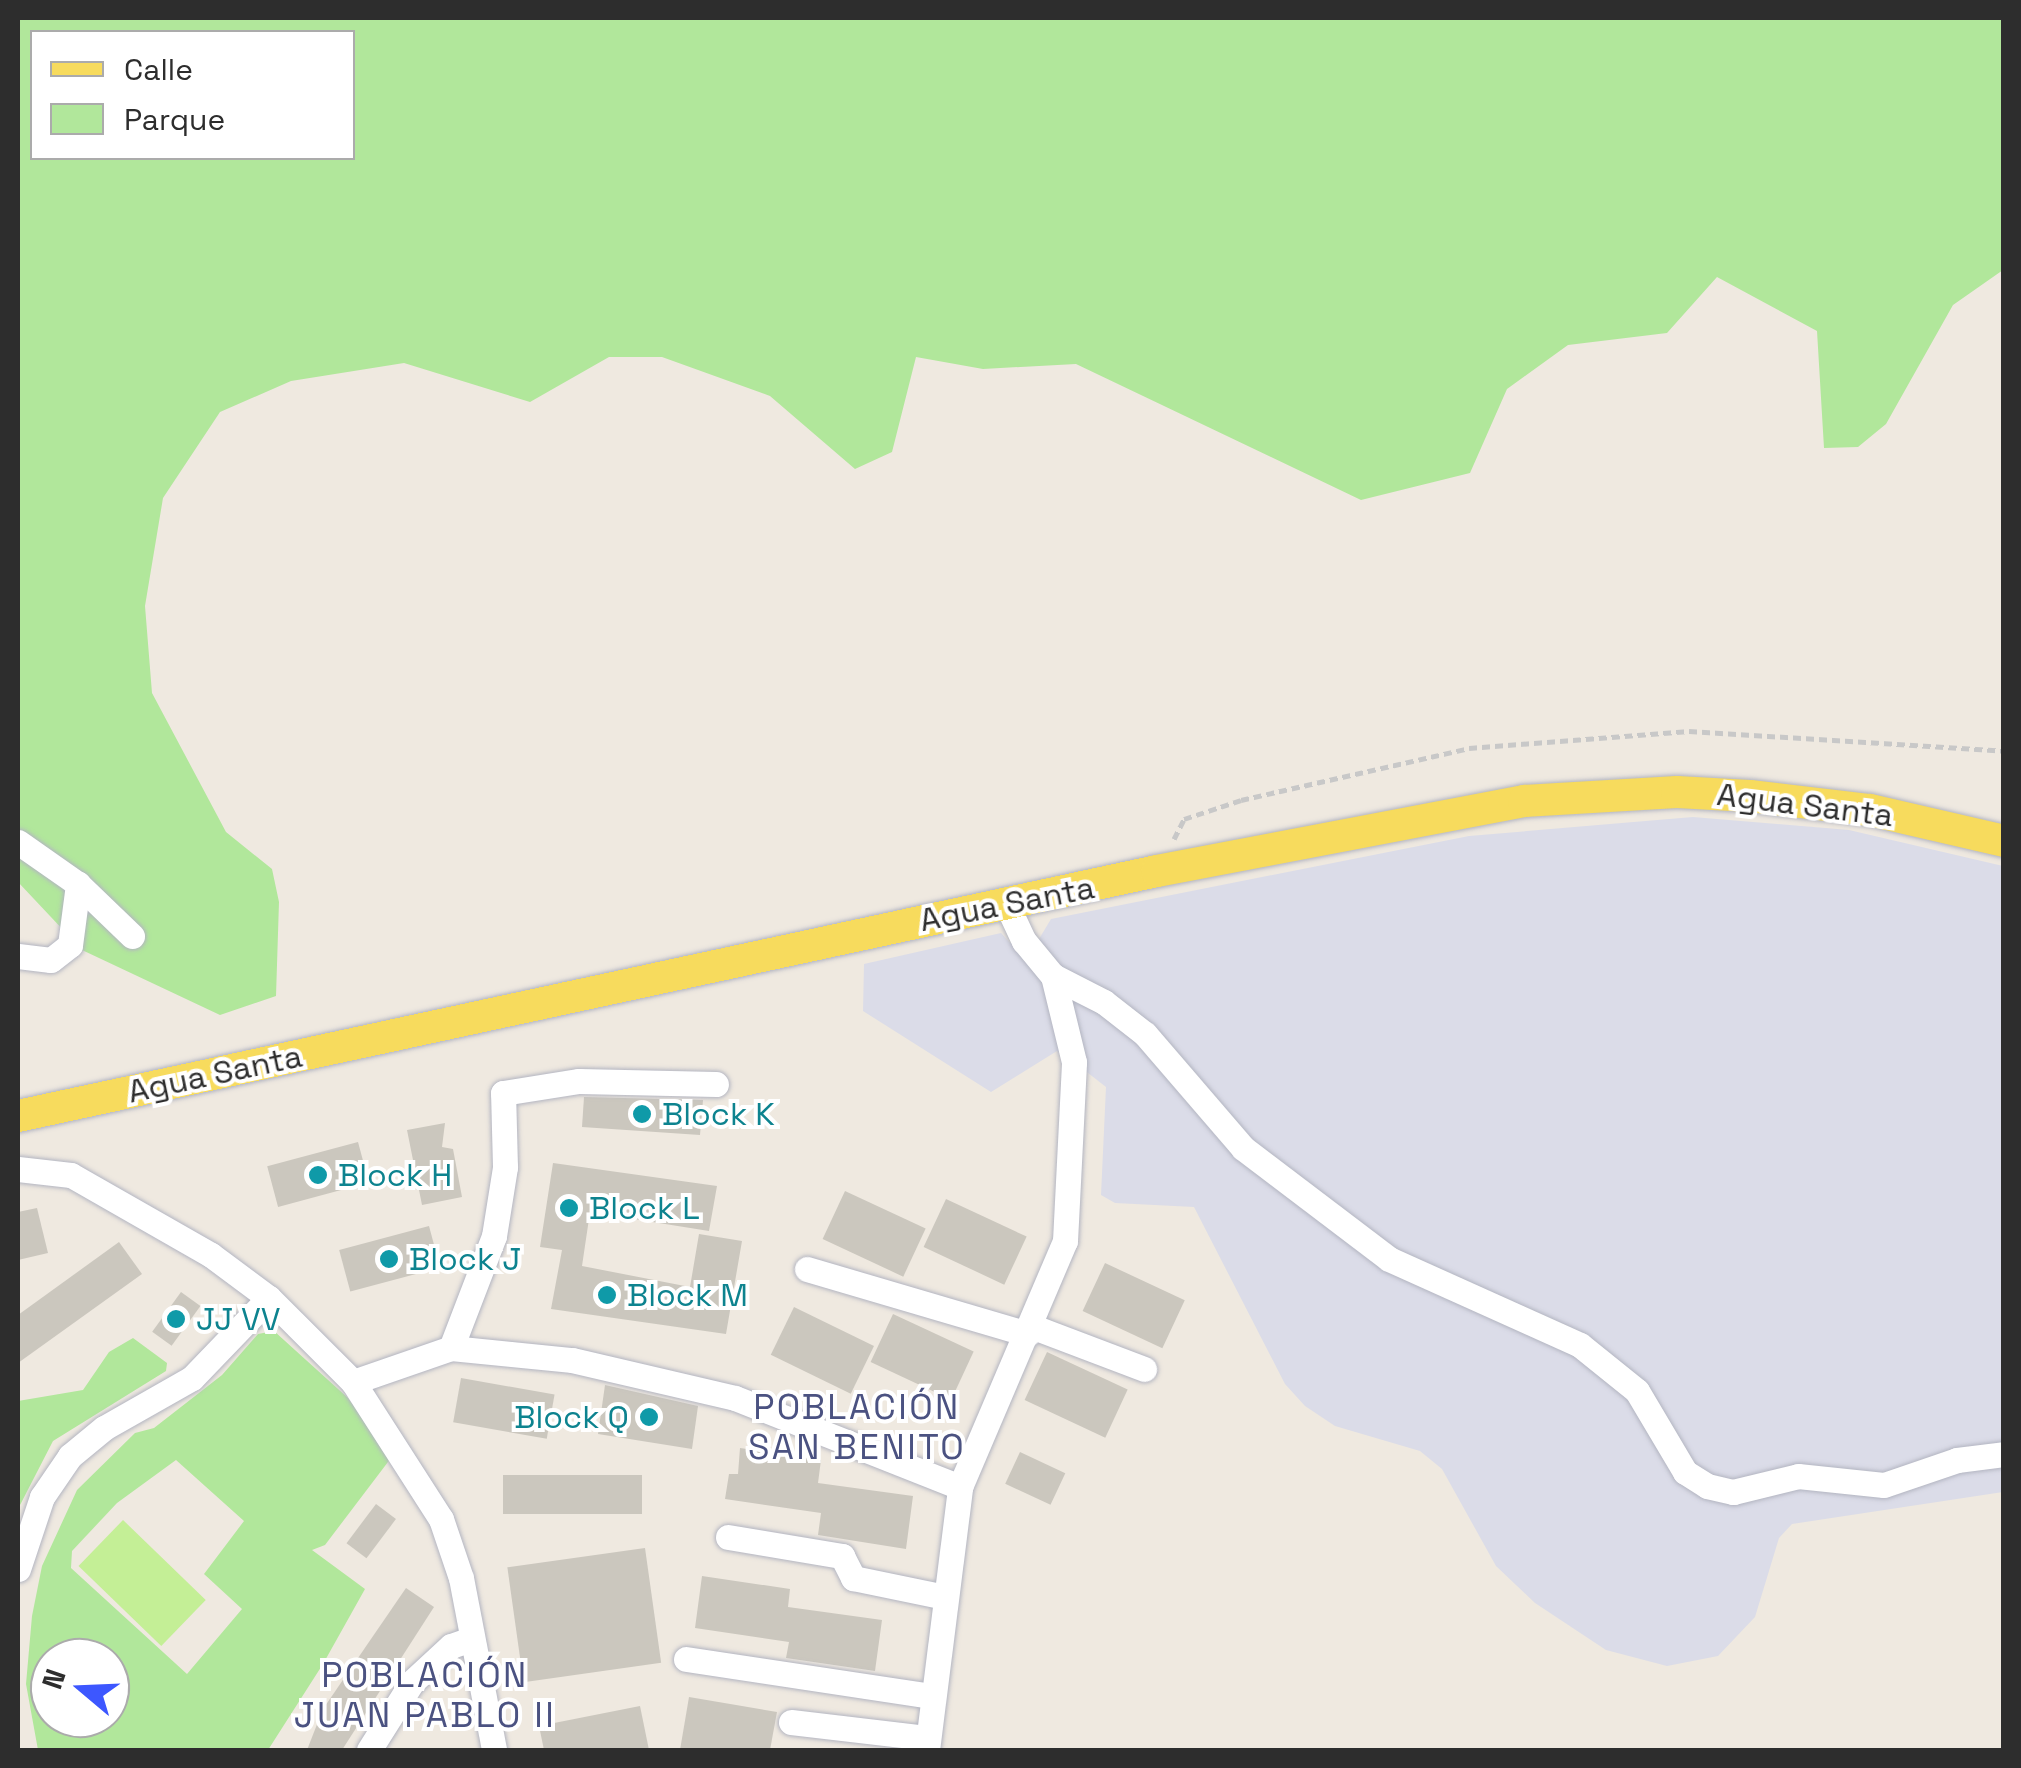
<!DOCTYPE html>
<html>
<head>
<meta charset="utf-8">
<style>
	body { margin:0 }
	#map { position:relative; width:2021px; height:1768px; overflow:hidden; background:#efe9e0; font-family:"Space Grotesk",sans-serif }
	div>[style] { position:absolute }
	.airport>* { inset:0; background:#dbdce8 }
	.green>* { inset:0; background:#b1e79b }
	.pitch>* { inset:0; background:#c4ef96; transform-origin:0 0 }
	.building>* { inset:0; background:#cbc7be; transform-origin:0 0 }
	.path>* { height:5px; margin-top:-2.5px; transform-origin:0; background:repeating-linear-gradient(90deg,#c8c8c8 0 8px,transparent 0 13px) }
	.roads { filter:drop-shadow(0 0 2px #b3b5c1) drop-shadow(0 0 2px #b3b5c1) }
	.minor>* { height:25px; margin:-12.5px; padding:0 12.5px; transform-origin:12.5px; border-radius:12.5px; background:#fff }
	.major>* { height:32px; margin:-16px; padding:0 16px; transform-origin:16px; border-radius:16px; background:#f7db5d }
	.dots>* { width:28px; height:28px; translate:-50% -50%; box-sizing:border-box; border:5px solid #fff; border-radius:50% }
	span { translate:-50% -50%; white-space:nowrap; text-align:center; line-height:1.15; -webkit-text-stroke:8px #fff; paint-order:stroke }
	.street-label { font-size:32px; color:#2d2d2d }
	.culture-label { font-size:32px; color:#0d838f }
	.left { translate:0 -50%; text-align:left }
	.right { translate:-100% -50%; text-align:right }
	.neighbourhood-label { font-size:35px; color:#4b5281; letter-spacing:2.5px }
	.frame { position:absolute; inset:0; border:20px solid #2d2d2d; pointer-events:none }
	.legend { position:absolute; left:30px; top:30px; width:325px; height:130px; box-sizing:border-box; background:#fff; border:2px solid #ababab; margin:0; padding:12px 18px; list-style:none; font-size:30px; color:#2d2d2d }
	.legend li { display:flex; align-items:center; gap:20px; height:50px }
	.legend b { width:50px; border:2px solid #ababab }
	.north { position:absolute; left:30px; top:1638px; width:100px; height:100px; box-sizing:border-box; background:#fff; border:2px solid #ababab; border-radius:50%; rotate:289deg; font-size:28px; font-weight:700; line-height:40px; text-align:center; color:#2d2d2d }
	.north::after { content:''; display:block; margin:auto; width:35px; height:45px; background:#3d57ff; clip-path:polygon(50% 0,100% 100%,50% 72%,0 100%) }
</style>
</head>
<body>
<div id="map">
	<div class="airport">
		<div style="clip-path:polygon(1693px 817px,1849px 830px,2003px 866px,2003px 1492px,1792px 1524px,1779px 1538px,1755px 1617px,1718px 1656px,1667px 1666px,1606px 1650px,1535px 1603px,1496px 1566px,1442px 1469px,1420px 1451px,1335px 1426px,1305px 1406px,1285px 1384px,1194px 1207px,1115px 1203px,1101px 1195px,1106px 1087px,1074px 1062px,1057px 1051px,991px 1092px,863px 1011px,864px 964px,1001px 933px,1010px 943px,1039px 939px,1051px 919px,1469px 836px)"></div>
	</div>
	<div class="green">
		<div style="clip-path:polygon(evenodd,18px 18px,2003px 18px,2003px 270px,1953px 305px,1886px 424px,1858px 447px,1824px 448px,1817px 331px,1717px 277px,1667px 333px,1568px 345px,1507px 389px,1470px 473px,1361px 500px,1076px 364px,983px 369px,916px 357px,892px 452px,855px 469px,770px 396px,662px 357px,609px 357px,530px 402px,404px 363px,291px 381px,220px 412px,163px 498px,145px 606px,152px 693px,226px 832px,272px 869px,279px 902px,276px 996px,220px 1015px,82px 950px,18px 882px,18px 18px,32px 32px,352px 32px,352px 158px,32px 158px,32px 32px)"></div>
		<div style="clip-path:polygon(evenodd,274px 1331px,348px 1398px,391px 1458px,325px 1545px,312px 1550px,365px 1589px,323px 1664px,268px 1750px,38px 1750px,26px 1684px,32px 1616px,42px 1566px,77px 1490px,135px 1433px,154px 1428px,222px 1375px,258px 1334px,274px 1331px,176px 1460px,244px 1521px,204px 1574px,242px 1609px,187px 1674px,71px 1568px,72px 1551px,117px 1503px,176px 1460px,274px 1331px,50px 1658px,110px 1658px,110px 1718px,50px 1718px,50px 1658px)"></div>
		<div style="clip-path:polygon(133px 1338px,167px 1363px,166px 1371px,53px 1441px,18px 1509px,18px 1401px,83px 1390px,109px 1352px)"></div>
	</div>
	<div class="pitch">
		<div style="left:123px;top:1520px;width:115px;height:64px;rotate:44deg"></div>
	</div>
	<div class="building">
		<div style="clip-path:polygon(584px 1097px,703px 1100px,700px 1135px,582px 1127px)"></div>
		<div style="clip-path:polygon(445px 1123px,442px 1147px,453px 1149px,462px 1197px,422px 1205px,407px 1130px)"></div>
		<div style="left:358px;top:1142px;width:42px;height:94px;rotate:75deg"></div>
		<div style="clip-path:polygon(553px 1163px,717px 1186px,709px 1231px,590px 1212px,582px 1266px,690px 1287px,699px 1234px,742px 1241px,726px 1334px,551px 1309px,562px 1250px,540px 1247px)"></div>
		<div style="left:845px;top:1191px;width:89px;height:53px;rotate:25deg"></div>
		<div style="left:946px;top:1199px;width:89px;height:53px;rotate:25deg"></div>
		<div style="clip-path:polygon(37px 1208px,48px 1253px,18px 1260px,18px 1212px)"></div>
		<div style="left:429px;top:1226px;width:43px;height:93px;rotate:75deg"></div>
		<div style="clip-path:polygon(119px 1242px,142px 1274px,18px 1363px,18px 1315px)"></div>
		<div style="left:1105px;top:1263px;width:88px;height:53px;rotate:25deg"></div>
		<div style="left:181px;top:1292px;width:24px;height:49px;rotate:36deg"></div>
		<div style="left:794px;top:1307px;width:89px;height:53px;rotate:26deg"></div>
		<div style="left:893px;top:1314px;width:89px;height:53px;rotate:25deg"></div>
		<div style="left:1047px;top:1352px;width:89px;height:53px;rotate:25deg"></div>
		<div style="left:461px;top:1378px;width:95px;height:45px;rotate:10deg"></div>
		<div style="clip-path:polygon(605px 1385px,698px 1406px,692px 1449px,598px 1434px)"></div>
		<div style="clip-path:polygon(740px 1448px,821px 1460px,818px 1483px,913px 1496px,906px 1549px,818px 1535px,821px 1513px,725px 1499px,729px 1474px,738px 1474px)"></div>
		<div style="left:1020px;top:1452px;width:50px;height:35px;rotate:25deg"></div>
		<div style="left:503px;top:1475px;width:139px;height:39px"></div>
		<div style="left:376px;top:1504px;width:25px;height:49px;rotate:37deg"></div>
		<div style="left:645px;top:1548px;width:116px;height:139px;rotate:82deg"></div>
		<div style="clip-path:polygon(702px 1576px,790px 1589px,788px 1607px,882px 1620px,875px 1671px,786px 1658px,789px 1642px,695px 1628px)"></div>
		<div style="clip-path:polygon(406px 1588px,434px 1607px,342px 1750px,307px 1750px,323px 1709px)"></div>
		<div style="clip-path:polygon(689px 1697px,777px 1712px,770px 1750px,680px 1750px)"></div>
		<div style="clip-path:polygon(640px 1706px,649px 1750px,544px 1750px,539px 1726px)"></div>
	</div>
	<div class="path">
		<div style="left:1174px;top:839px;width:22px;rotate:-63deg"></div>
		<div style="left:1184px;top:819px;width:60px;rotate:-18.4deg"></div>
		<div style="left:1241px;top:800px;width:234px;rotate:-12.8deg"></div>
		<div style="left:1469px;top:748px;width:221px;rotate:-4.4deg"></div>
		<div style="left:1689px;top:731px;width:316px;rotate:3.6deg"></div>
	</div>
	<div class="roads">
		<div class="minor">
			<div style="left:18px;top:842px;width:73px;rotate:35deg"></div>
			<div style="left:78px;top:884px;width:75px;rotate:43.9deg"></div>
			<div style="left:1007px;top:905px;width:40px;rotate:65deg"></div>
			<div style="left:1024px;top:941px;width:45px;rotate:50.4deg"></div>
			<div style="left:1053px;top:976px;width:57px;rotate:27deg"></div>
			<div style="left:1104px;top:1002px;width:52px;rotate:38deg"></div>
			<div style="left:1145px;top:1034px;width:150px;rotate:49.3deg"></div>
			<div style="left:1243px;top:1148px;width:183px;rotate:37.2deg"></div>
			<div style="left:1389px;top:1259px;width:209px;rotate:24.2deg"></div>
			<div style="left:1580px;top:1345px;width:73px;rotate:38.9deg"></div>
			<div style="left:1637px;top:1391px;width:94px;rotate:59.3deg"></div>
			<div style="left:1685px;top:1472px;width:26px;rotate:32deg"></div>
			<div style="left:1707px;top:1486px;width:27px;rotate:13deg"></div>
			<div style="left:1733px;top:1492px;width:67px;rotate:-13.8deg"></div>
			<div style="left:1798px;top:1476px;width:86px;rotate:6deg"></div>
			<div style="left:1884px;top:1485px;width:77px;rotate:-18.9deg"></div>
			<div style="left:1957px;top:1460px;width:47px;rotate:-7.3deg"></div>
			<div style="left:18px;top:956px;width:33px;rotate:7deg"></div>
			<div style="left:51px;top:960px;width:24px;rotate:-38deg"></div>
			<div style="left:70px;top:945px;width:62px;rotate:-82.5deg"></div>
			<div style="left:18px;top:1169px;width:53px;rotate:6.5deg"></div>
			<div style="left:71px;top:1175px;width:161px;rotate:29.7deg"></div>
			<div style="left:211px;top:1255px;width:72px;rotate:36.6deg"></div>
			<div style="left:269px;top:1298px;width:119px;rotate:45deg"></div>
			<div style="left:353px;top:1382px;width:163px;rotate:57.3deg"></div>
			<div style="left:441px;top:1519px;width:62px;rotate:71.3deg"></div>
			<div style="left:461px;top:1578px;width:175px;rotate:79.1deg"></div>
			<div style="left:807px;top:1269px;width:230px;rotate:16.4deg"></div>
			<div style="left:1031px;top:1326px;width:121px;rotate:20.8deg"></div>
			<div style="left:451px;top:1348px;width:120px;rotate:-69deg"></div>
			<div style="left:494px;top:1236px;width:70px;rotate:-80.9deg"></div>
			<div style="left:505px;top:1167px;width:74px;rotate:-91.5deg"></div>
			<div style="left:503px;top:1093px;width:77px;rotate:-9deg"></div>
			<div style="left:579px;top:1081px;width:137px;rotate:1.3deg"></div>
			<div style="left:353px;top:1382px;width:104px;rotate:-19.1deg"></div>
			<div style="left:451px;top:1348px;width:122px;rotate:5.7deg"></div>
			<div style="left:572px;top:1360px;width:167px;rotate:13.1deg"></div>
			<div style="left:735px;top:1398px;width:242px;rotate:21.6deg"></div>
			<div style="left:728px;top:1537px;width:116px;rotate:9.5deg"></div>
			<div style="left:842px;top:1556px;width:25px;rotate:63deg"></div>
			<div style="left:853px;top:1578px;width:94px;rotate:11.7deg"></div>
			<div style="left:18px;top:1569px;width:76px;rotate:-71.6deg"></div>
			<div style="left:42px;top:1497px;width:50px;rotate:-55.7deg"></div>
			<div style="left:70px;top:1456px;width:44px;rotate:-39.5deg"></div>
			<div style="left:104px;top:1428px;width:101px;rotate:-29.6deg"></div>
			<div style="left:192px;top:1378px;width:111px;rotate:-46.1deg"></div>
			<div style="left:686px;top:1659px;width:249px;rotate:8.6deg"></div>
			<div style="left:791px;top:1722px;width:138px;rotate:6.7deg"></div>
			<div style="left:369px;top:1750px;width:80px;rotate:-57.7deg"></div>
			<div style="left:412px;top:1682px;width:53px;rotate:-42.7deg"></div>
			<div style="left:451px;top:1646px;width:21px;rotate:-19deg"></div>
			<div style="left:927px;top:1750px;width:265px;rotate:-82.8deg"></div>
			<div style="left:960px;top:1487px;width:267px;rotate:-66.9deg"></div>
			<div style="left:1065px;top:1241px;width:179px;rotate:-87.1deg"></div>
			<div style="left:1074px;top:1062px;width:89px;rotate:-103.7deg"></div>
		</div>
		<div class="major">
			<div style="left:18px;top:1116px;width:1165px;rotate:-12.14deg"></div>
			<div style="left:1157px;top:871px;width:374px;rotate:-10.8deg"></div>
			<div style="left:1524px;top:801px;width:153px;rotate:-3.4deg"></div>
			<div style="left:1677px;top:792px;width:73px;rotate:3.1deg"></div>
			<div style="left:1750px;top:796px;width:121px;rotate:6.7deg"></div>
			<div style="left:1870px;top:810px;width:138px;rotate:13deg"></div>
		</div>
	</div>
	<div class="dots">
		<div style="left:642px;top:1114px;background:#0f9aa8"></div>
		<div style="left:318px;top:1175px;background:#0f9aa8"></div>
		<div style="left:569px;top:1208px;background:#0f9aa8"></div>
		<div style="left:389px;top:1259px;background:#0f9aa8"></div>
		<div style="left:607px;top:1295px;background:#0f9aa8"></div>
		<div style="left:176px;top:1319px;background:#0f9aa8"></div>
		<div style="left:649px;top:1417px;background:#0f9aa8"></div>
	</div>
	<div class="street-label">
		<span style="left:1805px;top:805px;rotate:7deg">Agua Santa</span>
		<span style="left:1007px;top:904px;rotate:-11deg">Agua Santa</span>
		<span style="left:215px;top:1074px;rotate:-12deg">Agua Santa</span>
	</div>
	<div class="culture-label">
		<span class="left" style="left:662px;top:1114px">Block K</span>
		<span class="left" style="left:338px;top:1175px">Block H</span>
		<span class="left" style="left:589px;top:1208px">Block L</span>
		<span class="left" style="left:409px;top:1259px">Block J</span>
		<span class="left" style="left:627px;top:1295px">Block M</span>
		<span class="left" style="left:196px;top:1319px">JJ VV</span>
		<span class="right" style="left:629px;top:1417px">Block Q</span>
	</div>
	<div class="neighbourhood-label">
		<span style="left:857px;top:1427px">POBLACIÓN<br>SAN BENITO</span>
		<span style="left:425px;top:1695px">POBLACIÓN<br>JUAN PABLO II</span>
	</div>
	<div class="frame"></div>
	<ul class="legend">
	<li><b style="height:12px;background:#f7db5d"></b>Calle</li>
	<li><b style="height:28px;background:#b1e79b"></b>Parque</li>
	</ul>
	<div class="north">N</div>
</div>
</body>
</html>
